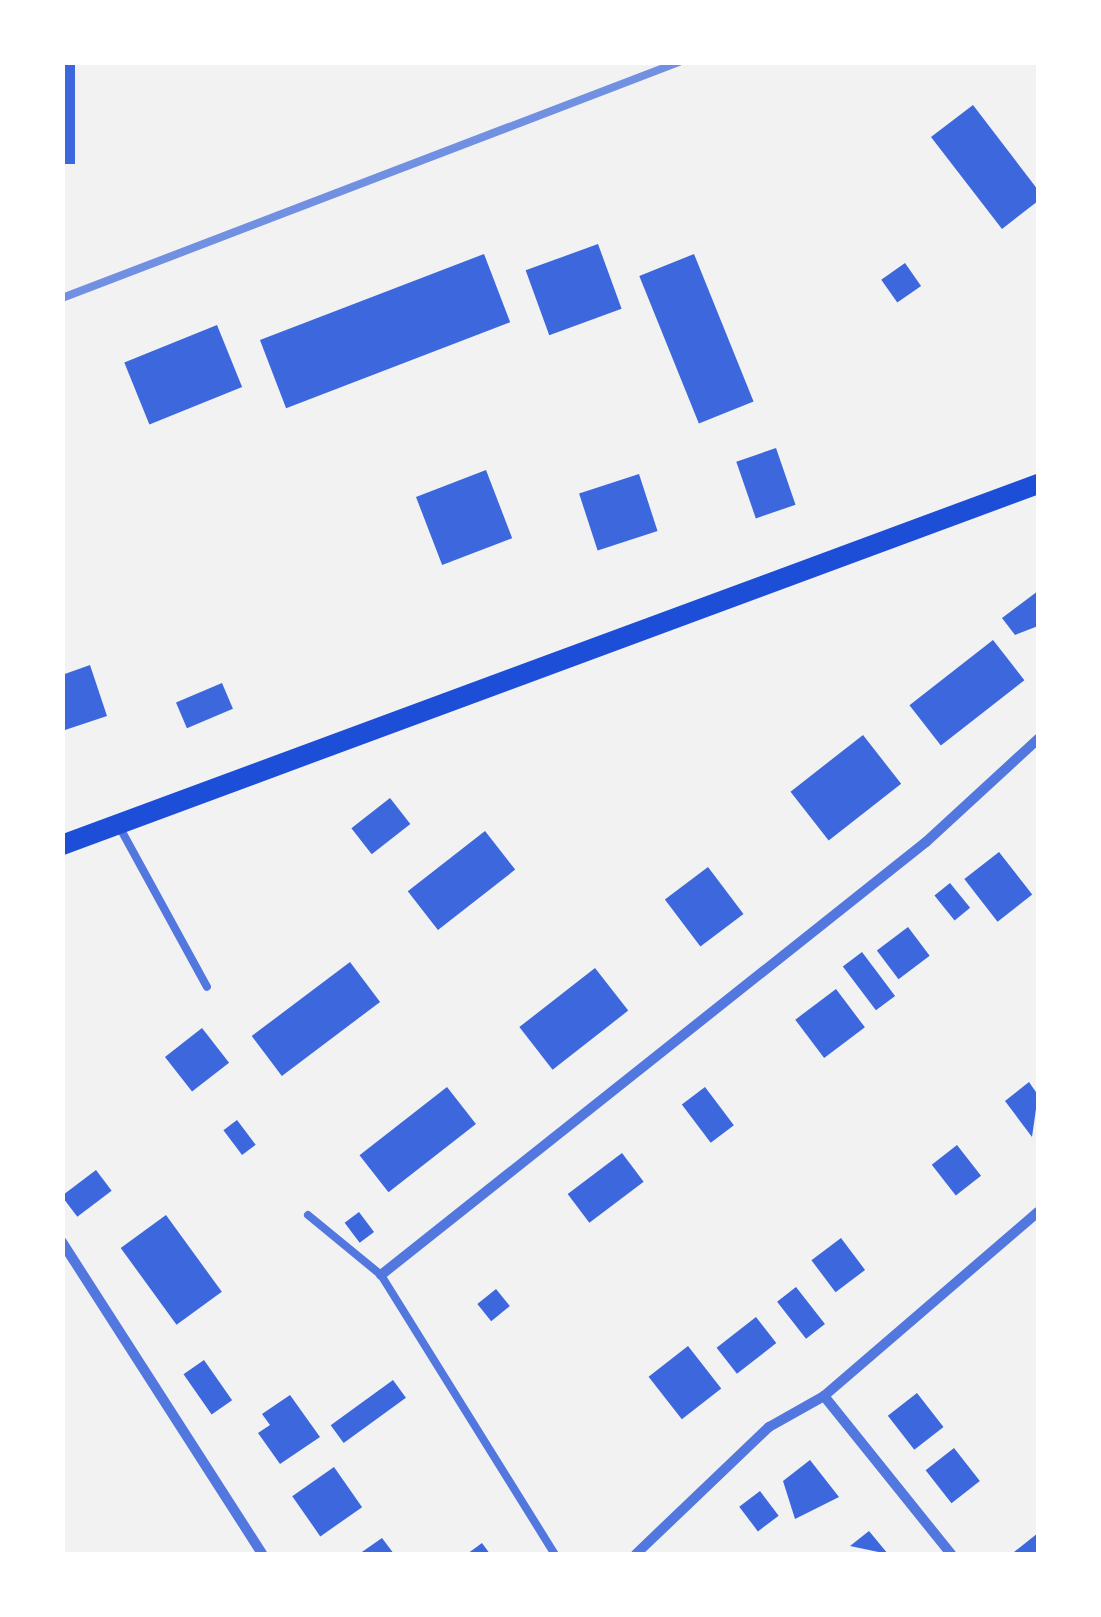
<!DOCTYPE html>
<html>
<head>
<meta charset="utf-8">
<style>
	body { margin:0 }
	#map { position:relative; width:1101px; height:1617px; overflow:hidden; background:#f2f2f2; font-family:"PT Sans",sans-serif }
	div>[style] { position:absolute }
	.building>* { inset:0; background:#3d67dc; transform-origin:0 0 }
	.service>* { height:8px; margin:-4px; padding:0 4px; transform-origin:4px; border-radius:4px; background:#5277de }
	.minor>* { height:10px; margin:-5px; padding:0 5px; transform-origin:5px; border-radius:5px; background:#5277de }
	.secondary>* { height:20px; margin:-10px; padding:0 10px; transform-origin:10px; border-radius:10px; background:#1d4ed8 }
	.rail>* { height:8px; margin:-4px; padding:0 4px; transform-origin:4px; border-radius:4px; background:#7290e2 }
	span { translate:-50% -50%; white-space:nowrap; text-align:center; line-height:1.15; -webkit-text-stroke:10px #fff; paint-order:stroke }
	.frame { position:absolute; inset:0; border:65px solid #fff; pointer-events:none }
</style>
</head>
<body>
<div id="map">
	<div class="building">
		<div style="left:62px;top:62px;width:13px;height:102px"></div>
		<div style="clip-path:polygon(973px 105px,1038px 190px,1038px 201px,1002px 229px,931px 137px)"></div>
		<div style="left:598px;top:244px;width:69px;height:77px;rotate:70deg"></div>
		<div style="left:484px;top:254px;width:73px;height:240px;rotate:69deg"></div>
		<div style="left:694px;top:254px;width:159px;height:59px;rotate:68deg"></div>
		<div style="left:905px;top:263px;width:28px;height:29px;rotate:55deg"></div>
		<div style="left:217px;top:325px;width:67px;height:100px;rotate:68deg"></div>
		<div style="left:776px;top:448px;width:60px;height:42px;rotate:71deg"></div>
		<div style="left:486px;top:470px;width:73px;height:75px;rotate:69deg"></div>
		<div style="left:639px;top:474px;width:60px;height:63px;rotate:72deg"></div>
		<div style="clip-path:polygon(1038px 591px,1038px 626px,1015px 635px,1002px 618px)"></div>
		<div style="left:993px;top:640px;width:51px;height:106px;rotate:52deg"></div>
		<div style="clip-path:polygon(90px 665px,107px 716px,62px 731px,62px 675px)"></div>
		<div style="left:222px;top:683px;width:28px;height:50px;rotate:67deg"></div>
		<div style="left:863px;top:735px;width:62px;height:92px;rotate:52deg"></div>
		<div style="left:390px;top:798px;width:33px;height:49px;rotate:52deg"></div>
		<div style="left:485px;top:831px;width:49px;height:98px;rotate:52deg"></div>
		<div style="left:999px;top:852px;width:54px;height:44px;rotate:52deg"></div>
		<div style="left:708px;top:867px;width:59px;height:54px;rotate:53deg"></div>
		<div style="left:950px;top:883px;width:32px;height:20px;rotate:51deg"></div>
		<div style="left:908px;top:927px;width:36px;height:39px;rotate:53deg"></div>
		<div style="left:862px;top:952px;width:55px;height:24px;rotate:53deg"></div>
		<div style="left:350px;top:962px;width:50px;height:123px;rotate:53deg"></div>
		<div style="left:595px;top:968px;width:54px;height:96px;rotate:52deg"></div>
		<div style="left:836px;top:989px;width:48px;height:51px;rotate:53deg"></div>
		<div style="left:202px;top:1028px;width:44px;height:47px;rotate:52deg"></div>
		<div style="clip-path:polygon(1029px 1082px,1038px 1095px,1032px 1137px,1005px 1101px)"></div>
		<div style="left:447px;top:1087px;width:47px;height:111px;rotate:52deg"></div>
		<div style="left:705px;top:1087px;width:48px;height:29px;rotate:53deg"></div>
		<div style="left:237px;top:1120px;width:31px;height:17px;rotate:53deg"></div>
		<div style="left:957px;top:1145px;width:39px;height:32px;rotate:52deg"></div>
		<div style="left:622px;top:1153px;width:36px;height:68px;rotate:53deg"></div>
		<div style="left:96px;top:1170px;width:26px;height:43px;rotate:53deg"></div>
		<div style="left:359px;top:1212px;width:25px;height:18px;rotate:53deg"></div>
		<div style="left:166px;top:1215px;width:95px;height:56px;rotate:54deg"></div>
		<div style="left:841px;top:1238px;width:40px;height:37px;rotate:53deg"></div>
		<div style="left:796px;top:1287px;width:47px;height:24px;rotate:52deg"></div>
		<div style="left:496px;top:1289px;width:22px;height:24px;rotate:51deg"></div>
		<div style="left:756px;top:1317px;width:33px;height:50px;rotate:52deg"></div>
		<div style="left:688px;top:1346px;width:54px;height:50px;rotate:52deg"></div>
		<div style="left:204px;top:1360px;width:49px;height:25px;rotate:55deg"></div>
		<div style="left:393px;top:1380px;width:22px;height:77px;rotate:54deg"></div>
		<div style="left:917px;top:1393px;width:43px;height:37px;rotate:52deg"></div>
		<div style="clip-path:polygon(290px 1395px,320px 1437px,280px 1464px,258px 1433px,270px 1425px,262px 1414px)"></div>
		<div style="left:954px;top:1448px;width:42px;height:36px;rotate:52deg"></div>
		<div style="clip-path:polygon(810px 1460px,839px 1497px,795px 1519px,783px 1481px)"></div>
		<div style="left:334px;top:1467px;width:49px;height:51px;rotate:55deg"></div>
		<div style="left:760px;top:1491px;width:31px;height:26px;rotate:53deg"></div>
		<div style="clip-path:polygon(869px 1531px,888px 1554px,850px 1546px)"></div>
		<div style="clip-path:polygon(1038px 1533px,1038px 1554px,1016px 1554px,1014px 1552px)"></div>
		<div style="clip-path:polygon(382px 1538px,394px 1554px,359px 1554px)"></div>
		<div style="clip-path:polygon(482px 1543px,490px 1554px,467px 1554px)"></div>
	</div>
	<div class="service">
		<div style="left:120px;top:828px;width:181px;rotate:61.3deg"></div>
		<div style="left:308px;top:1215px;width:94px;rotate:39.4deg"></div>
		<div style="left:381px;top:1275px;width:329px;rotate:58.1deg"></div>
	</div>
	<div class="minor">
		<div style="left:62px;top:1242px;width:371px;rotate:57.3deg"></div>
		<div style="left:381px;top:1275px;width:696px;rotate:-38.47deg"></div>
		<div style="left:926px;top:842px;width:152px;rotate:-42.6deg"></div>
		<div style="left:824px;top:1396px;width:203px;rotate:51.2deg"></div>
		<div style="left:636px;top:1554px;width:184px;rotate:-43.7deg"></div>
		<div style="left:769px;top:1427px;width:63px;rotate:-29.4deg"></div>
		<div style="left:824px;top:1396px;width:282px;rotate:-40.7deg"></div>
	</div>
	<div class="secondary">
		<div style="left:62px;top:845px;width:1041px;rotate:-20.3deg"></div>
	</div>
	<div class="rail">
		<div style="left:62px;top:298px;width:661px;rotate:-20.93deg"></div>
	</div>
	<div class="frame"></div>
</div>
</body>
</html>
